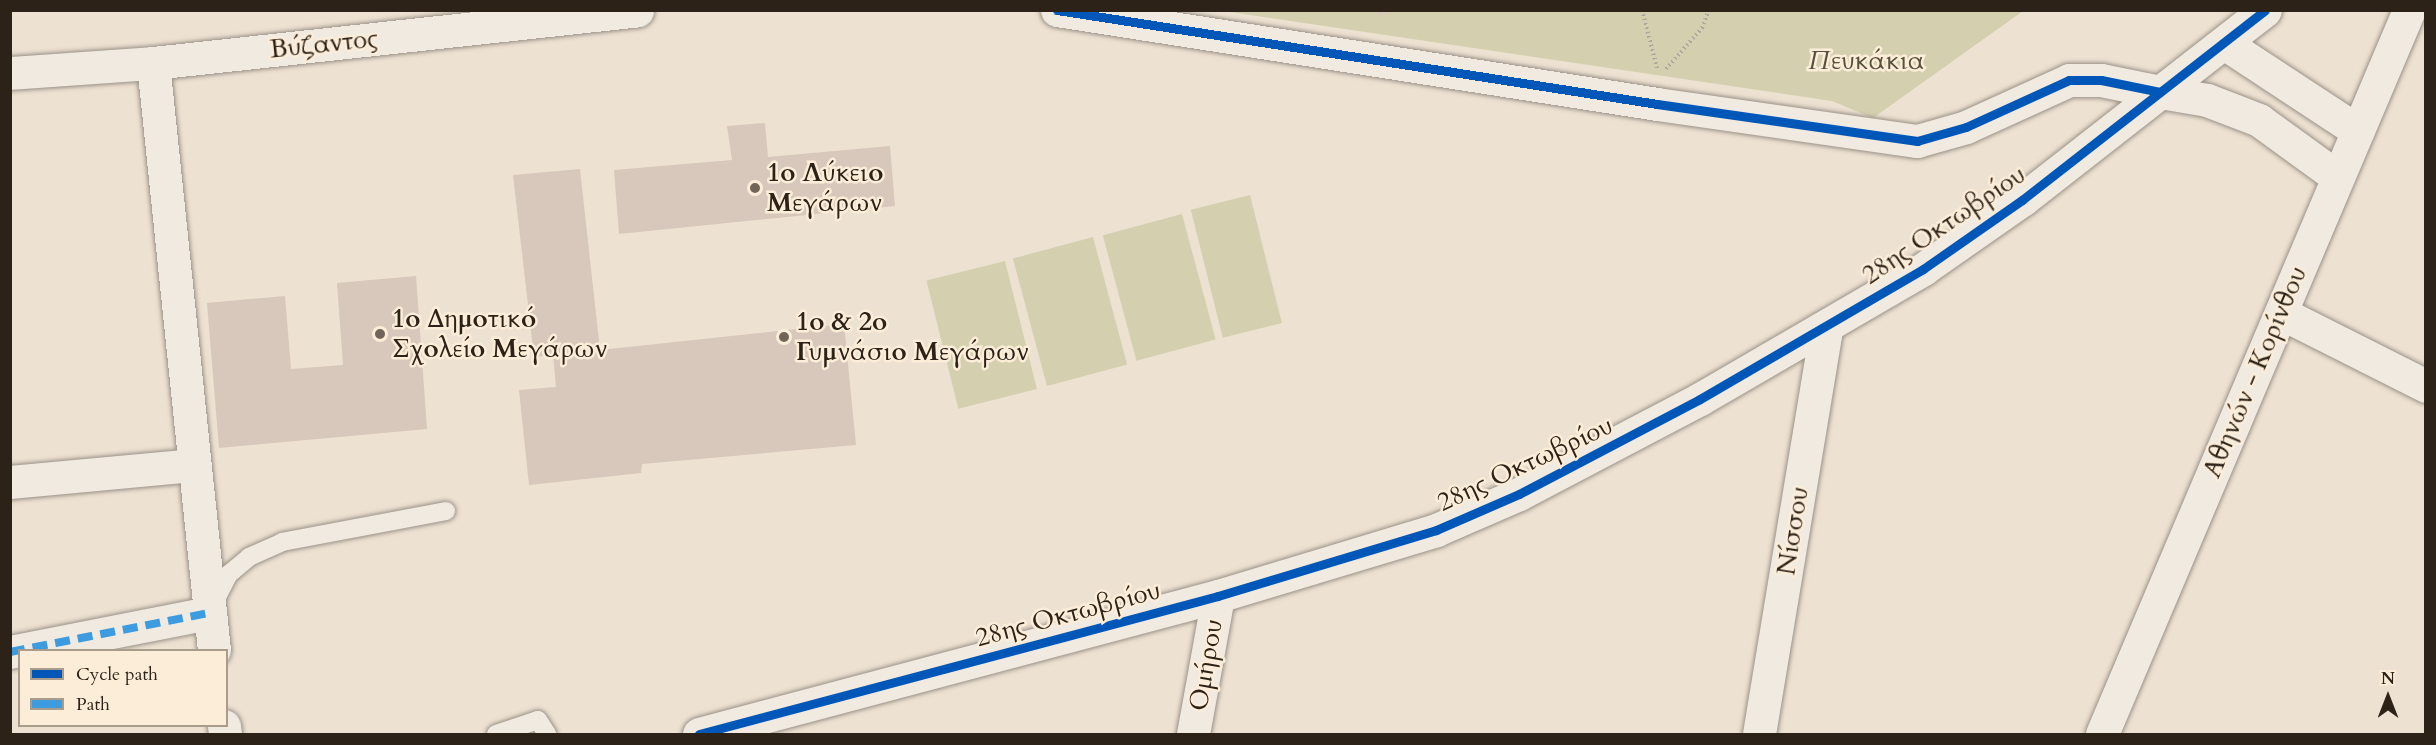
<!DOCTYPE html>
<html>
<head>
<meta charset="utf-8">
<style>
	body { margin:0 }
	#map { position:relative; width:2436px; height:745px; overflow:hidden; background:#ede1d1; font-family:Cardo,serif }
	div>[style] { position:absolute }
	.green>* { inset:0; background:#d4d0af; transform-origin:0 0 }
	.building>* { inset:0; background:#d8c7bb }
	.path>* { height:4px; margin-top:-2px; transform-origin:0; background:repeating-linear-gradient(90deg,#aba69e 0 1.5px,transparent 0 4.5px) }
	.roads { filter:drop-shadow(0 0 2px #9a9288) drop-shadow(0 0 2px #9a9288) }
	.service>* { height:18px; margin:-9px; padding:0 9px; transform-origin:9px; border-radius:9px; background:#f0eae1 }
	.minor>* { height:33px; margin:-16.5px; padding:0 16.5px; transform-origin:16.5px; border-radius:16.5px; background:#f0eae1 }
	.tertiary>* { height:33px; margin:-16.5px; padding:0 16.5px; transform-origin:16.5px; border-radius:16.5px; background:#f0eae1 }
	.secondary>* { height:33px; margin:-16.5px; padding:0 16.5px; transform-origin:16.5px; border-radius:16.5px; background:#f0eae1 }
	.quiet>* { height:8px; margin-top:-4px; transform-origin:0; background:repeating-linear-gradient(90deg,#3d9cdf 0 15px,transparent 0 23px) }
	.cycleway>* { height:9px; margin:-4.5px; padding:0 4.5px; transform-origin:4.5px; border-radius:4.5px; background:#0057b8 }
	.dots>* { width:16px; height:16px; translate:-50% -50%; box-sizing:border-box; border:3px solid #fcedd9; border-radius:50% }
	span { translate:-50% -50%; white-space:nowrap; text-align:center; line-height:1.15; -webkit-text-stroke:5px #fcedd9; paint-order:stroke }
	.street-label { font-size:26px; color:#2c2217 }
	.park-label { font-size:26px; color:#58523c; font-style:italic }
	.poi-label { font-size:26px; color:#2c2217; font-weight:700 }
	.left { translate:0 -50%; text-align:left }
	.frame { position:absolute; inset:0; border:12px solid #2c2217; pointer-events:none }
	.legend { position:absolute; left:18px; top:649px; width:210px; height:78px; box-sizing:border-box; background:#fcedd9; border:2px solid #a99c8b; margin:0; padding:8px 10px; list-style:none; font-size:18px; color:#2c2217 }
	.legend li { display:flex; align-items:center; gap:12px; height:30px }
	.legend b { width:30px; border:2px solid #a99c8b }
	.north { position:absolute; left:2358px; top:667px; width:60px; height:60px; -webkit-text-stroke:4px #fcedd9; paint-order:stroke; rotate:0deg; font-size:16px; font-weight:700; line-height:24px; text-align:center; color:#2c2217 }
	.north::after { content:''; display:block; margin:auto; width:21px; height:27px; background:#2c2217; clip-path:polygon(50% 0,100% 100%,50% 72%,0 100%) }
</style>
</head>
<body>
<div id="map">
	<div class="green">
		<div style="clip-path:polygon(1223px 11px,2023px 11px,1873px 118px,1832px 101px)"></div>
		<div style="left:1250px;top:195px;width:132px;height:61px;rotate:76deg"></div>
		<div style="left:1182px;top:214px;width:130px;height:82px;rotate:75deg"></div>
		<div style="left:1093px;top:237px;width:132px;height:83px;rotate:75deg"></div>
		<div style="left:1005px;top:261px;width:132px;height:81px;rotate:76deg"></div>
	</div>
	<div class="building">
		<div style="clip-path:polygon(1377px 10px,1395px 10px,1395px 11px,1378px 16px)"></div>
		<div style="clip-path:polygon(765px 123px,768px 157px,890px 146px,895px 206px,619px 234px,614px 170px,732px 160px,727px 126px)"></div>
		<div style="clip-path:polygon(580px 169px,600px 350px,844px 324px,856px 445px,642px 464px,641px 473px,529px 485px,519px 390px,556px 387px,553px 355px,534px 357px,513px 175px)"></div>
		<div style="clip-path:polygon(416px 276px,427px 429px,219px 448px,207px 303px,285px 296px,291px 369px,343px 365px,337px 283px)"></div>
	</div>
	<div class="path">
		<div style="left:1642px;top:10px;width:60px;rotate:75.5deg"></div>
		<div style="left:1666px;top:69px;width:55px;rotate:-48.7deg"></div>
		<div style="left:1702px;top:28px;width:19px;rotate:-69deg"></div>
	</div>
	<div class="roads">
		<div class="service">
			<div style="left:214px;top:603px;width:33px;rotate:-63deg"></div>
			<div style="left:229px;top:574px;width:26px;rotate:-40deg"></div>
			<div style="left:249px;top:557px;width:36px;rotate:-24deg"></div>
			<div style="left:282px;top:542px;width:167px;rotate:-10.7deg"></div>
			<div style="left:496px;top:734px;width:44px;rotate:-18.4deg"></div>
			<div style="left:538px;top:720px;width:17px;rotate:57deg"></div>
		</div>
		<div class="minor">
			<div style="left:1057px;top:10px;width:607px;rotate:8.9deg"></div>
			<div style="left:1657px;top:104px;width:263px;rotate:8.1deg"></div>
			<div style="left:1917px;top:141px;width:51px;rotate:-15.9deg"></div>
			<div style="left:1966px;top:127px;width:113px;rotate:-24.5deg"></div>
			<div style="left:2069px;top:80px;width:32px"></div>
			<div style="left:2101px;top:80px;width:60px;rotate:11.5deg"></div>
			<div style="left:153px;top:63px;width:590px;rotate:84.07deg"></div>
			<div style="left:10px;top:482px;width:183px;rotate:-5.3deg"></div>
			<div style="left:10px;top:652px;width:203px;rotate:-11.1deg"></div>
			<div style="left:224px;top:726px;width:8px;rotate:83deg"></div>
			<div style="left:1193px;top:734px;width:140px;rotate:-79.7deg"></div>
			<div style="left:1759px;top:734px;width:411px;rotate:-80.6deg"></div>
		</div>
		<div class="tertiary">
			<div style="left:10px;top:73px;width:143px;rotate:-4deg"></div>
			<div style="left:153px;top:63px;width:487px;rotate:-6.2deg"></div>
			<div style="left:2281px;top:313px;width:162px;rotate:26.7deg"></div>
			<div style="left:699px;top:734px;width:537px;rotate:-14.89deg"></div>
			<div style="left:1218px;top:596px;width:228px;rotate:-16.8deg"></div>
			<div style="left:1436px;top:530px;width:90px;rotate:-23.4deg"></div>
			<div style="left:1519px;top:494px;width:204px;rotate:-27.7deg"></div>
			<div style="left:1700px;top:399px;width:258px;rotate:-30.2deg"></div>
			<div style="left:1923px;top:269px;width:121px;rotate:-34.9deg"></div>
			<div style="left:2022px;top:200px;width:308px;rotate:-38deg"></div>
		</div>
		<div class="secondary">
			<div style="left:2224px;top:43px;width:160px;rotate:33.3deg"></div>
			<div style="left:2160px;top:92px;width:48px;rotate:9.7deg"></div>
			<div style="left:2207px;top:100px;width:56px;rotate:21deg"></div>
			<div style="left:2259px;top:120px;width:95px;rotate:36deg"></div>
			<div style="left:2102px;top:734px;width:786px;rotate:-67.02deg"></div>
		</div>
	</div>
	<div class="quiet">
		<div style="left:10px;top:652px;width:203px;rotate:-11.1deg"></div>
	</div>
	<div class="cycleway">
		<div style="left:1057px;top:10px;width:607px;rotate:8.9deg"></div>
		<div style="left:1657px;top:104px;width:263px;rotate:8.1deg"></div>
		<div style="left:1917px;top:141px;width:51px;rotate:-15.9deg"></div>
		<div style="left:1966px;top:127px;width:113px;rotate:-24.5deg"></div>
		<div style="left:2069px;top:80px;width:32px"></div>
		<div style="left:2101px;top:80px;width:60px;rotate:11.5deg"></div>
		<div style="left:699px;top:734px;width:537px;rotate:-14.89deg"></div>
		<div style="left:1218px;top:596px;width:228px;rotate:-16.8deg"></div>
		<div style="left:1436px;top:530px;width:90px;rotate:-23.4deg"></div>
		<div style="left:1519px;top:494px;width:204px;rotate:-27.7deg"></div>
		<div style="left:1700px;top:399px;width:258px;rotate:-30.2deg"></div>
		<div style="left:1923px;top:269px;width:121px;rotate:-34.9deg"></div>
		<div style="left:2022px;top:200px;width:308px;rotate:-38deg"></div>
	</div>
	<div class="dots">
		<div style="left:755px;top:188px;background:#706558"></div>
		<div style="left:380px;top:334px;background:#706558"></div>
		<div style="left:784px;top:337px;background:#706558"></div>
	</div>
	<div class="street-label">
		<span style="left:324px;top:44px;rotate:-6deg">Βύζαντος</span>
		<span style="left:1944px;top:225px;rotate:-34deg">28ης Οκτωβρίου</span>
		<span style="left:2255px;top:372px;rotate:-67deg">Αθηνών - Κορίνθου</span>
		<span style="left:1525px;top:464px;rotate:-25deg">28ης Οκτωβρίου</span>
		<span style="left:1793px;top:531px;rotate:-81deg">Νίσσου</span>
		<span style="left:1068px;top:614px;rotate:-15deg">28ης Οκτωβρίου</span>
		<span style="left:1206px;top:665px;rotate:-80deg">Ομήρου</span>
	</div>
	<div class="park-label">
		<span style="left:1866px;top:61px">Πευκάκια</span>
	</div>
	<div class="poi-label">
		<span class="left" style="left:767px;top:188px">1ο Λύκειο<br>Μεγάρων</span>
		<span class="left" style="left:392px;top:334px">1ο Δημοτικό<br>Σχολείο Μεγάρων</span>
		<span class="left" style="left:796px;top:337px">1ο &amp; 2ο<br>Γυμνάσιο Μεγάρων</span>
	</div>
	<div class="frame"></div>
	<ul class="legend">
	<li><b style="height:8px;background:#0057b8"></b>Cycle path</li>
	<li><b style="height:8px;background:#3d9cdf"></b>Path</li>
	</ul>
	<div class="north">N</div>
</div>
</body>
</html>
